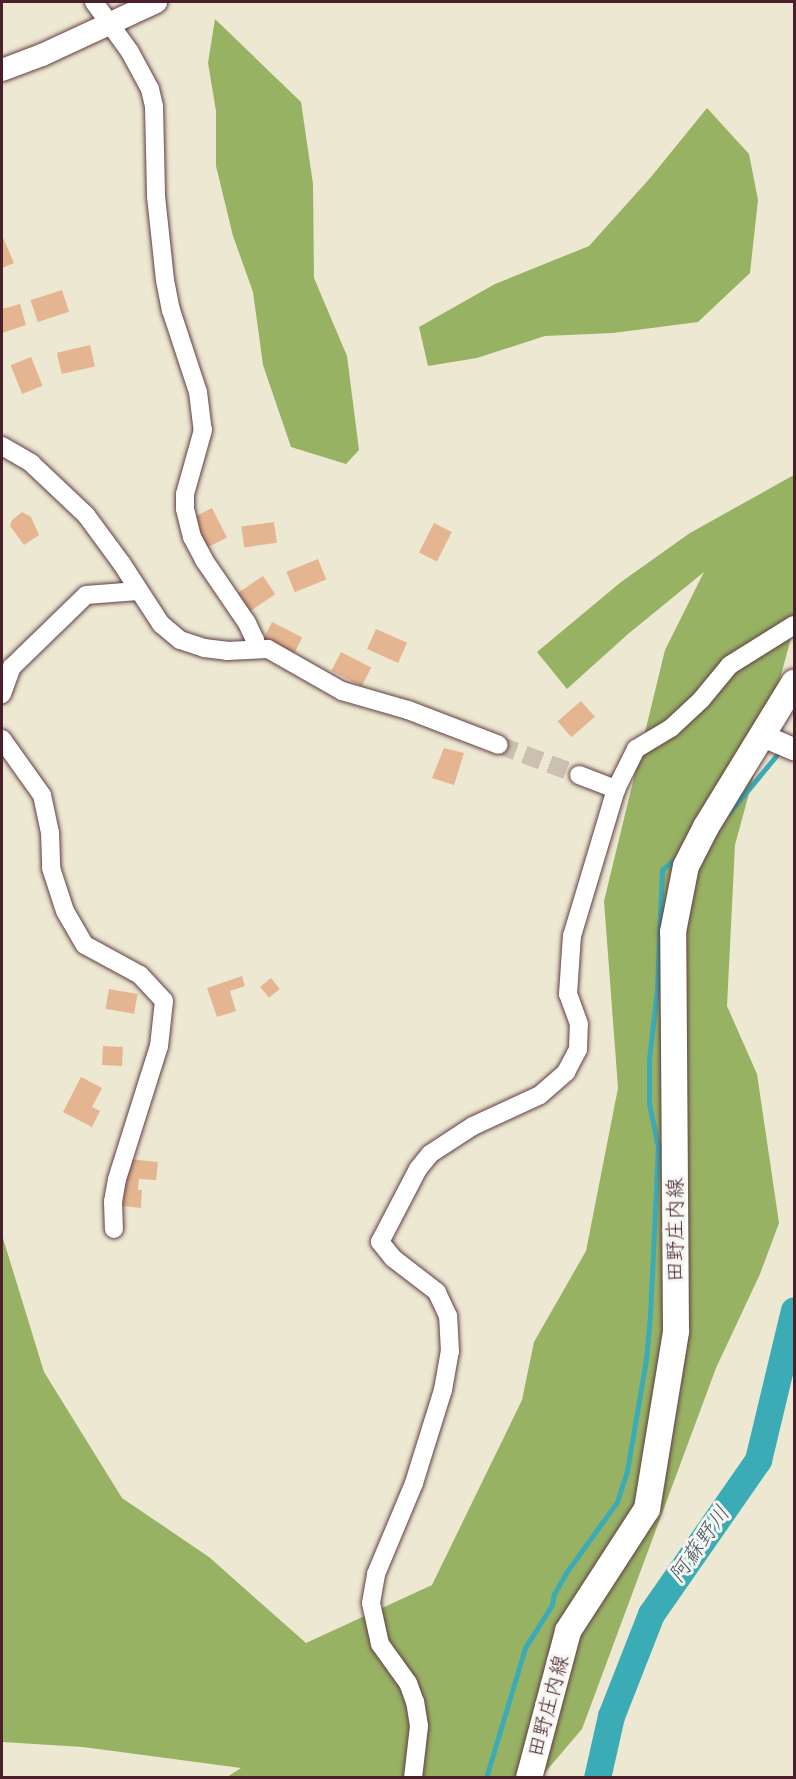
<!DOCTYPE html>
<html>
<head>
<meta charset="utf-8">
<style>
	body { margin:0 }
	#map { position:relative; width:796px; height:1779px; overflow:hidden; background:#ece8d1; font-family:Itim,"Klee One",sans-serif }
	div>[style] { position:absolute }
	.forest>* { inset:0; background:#98b264 }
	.stream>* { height:4.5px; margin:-2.25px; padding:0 2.25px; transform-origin:2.25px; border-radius:2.25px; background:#3bacb5 }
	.river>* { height:27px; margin:-13.5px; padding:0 13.5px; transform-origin:13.5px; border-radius:13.5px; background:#3bacb5 }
	.building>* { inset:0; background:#e5b591; transform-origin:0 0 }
	.minor-tunnel>* { height:18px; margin-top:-9px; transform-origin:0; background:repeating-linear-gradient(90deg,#ccc0b0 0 18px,transparent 0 27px) }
	.roads { filter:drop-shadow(0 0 2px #623d44) drop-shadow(0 0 2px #623d44) }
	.minor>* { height:18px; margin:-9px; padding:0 9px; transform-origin:9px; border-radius:9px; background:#fff }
	.tertiary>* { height:22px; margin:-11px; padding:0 11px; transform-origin:11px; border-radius:11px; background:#fff }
	.secondary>* { height:26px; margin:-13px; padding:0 13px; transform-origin:13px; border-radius:13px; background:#fff }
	span { translate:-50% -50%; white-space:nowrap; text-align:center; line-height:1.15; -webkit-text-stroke:6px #f6f6f2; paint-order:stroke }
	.street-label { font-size:21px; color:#4a1f2b }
	.water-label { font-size:22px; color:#445762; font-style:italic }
	.frame { position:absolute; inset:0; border:3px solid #4a1f2b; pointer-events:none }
</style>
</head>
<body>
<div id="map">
	<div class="forest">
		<div style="clip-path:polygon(215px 19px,301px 102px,313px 184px,314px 278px,347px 356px,359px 450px,346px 464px,291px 447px,263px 365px,253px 292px,233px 236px,216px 166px,216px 111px,208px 63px)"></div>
		<div style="clip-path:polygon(707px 108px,749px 154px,758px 200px,750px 273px,698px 322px,613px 333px,545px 336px,477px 358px,428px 366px,419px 327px,495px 284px,589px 246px,651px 177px)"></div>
		<div style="clip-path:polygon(794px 475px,794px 627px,735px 845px,727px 1006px,757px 1074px,779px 1223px,760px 1274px,716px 1368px,582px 1729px,541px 1777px,227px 1777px,241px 1768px,83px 1747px,2px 1742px,2px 1235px,44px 1372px,122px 1498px,209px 1557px,306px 1643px,432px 1585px,522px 1400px,534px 1342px,586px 1251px,618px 1088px,604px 901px,665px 650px,704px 572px,628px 634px,567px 689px,537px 652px,621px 582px,690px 533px)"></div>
	</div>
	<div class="stream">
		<div style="left:729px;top:813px;width:82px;rotate:-50.5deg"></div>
		<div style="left:486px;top:1778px;width:136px;rotate:-73.3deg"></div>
		<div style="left:525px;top:1648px;width:51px;rotate:-57.9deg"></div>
		<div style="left:552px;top:1605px;width:11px;rotate:-80deg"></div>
		<div style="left:554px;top:1594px;width:24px;rotate:-60deg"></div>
		<div style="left:566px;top:1573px;width:87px;rotate:-54.3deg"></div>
		<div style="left:617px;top:1502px;width:33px;rotate:-72deg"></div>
		<div style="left:627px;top:1471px;width:113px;rotate:-80.3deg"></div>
		<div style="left:646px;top:1360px;width:44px;rotate:-84.8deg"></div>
		<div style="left:650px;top:1316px;width:169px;rotate:-87.3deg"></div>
		<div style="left:658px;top:1147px;width:44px;rotate:-101.8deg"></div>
		<div style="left:649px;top:1104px;width:45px;rotate:-90deg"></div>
		<div style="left:649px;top:1059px;width:69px;rotate:-83.4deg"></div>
		<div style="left:657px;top:990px;width:120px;rotate:-87.6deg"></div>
		<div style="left:662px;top:870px;width:23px;rotate:-41deg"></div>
	</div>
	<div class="river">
		<div style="left:597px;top:1778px;width:64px;rotate:-77.3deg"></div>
		<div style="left:611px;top:1716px;width:110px;rotate:-68.6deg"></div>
		<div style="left:651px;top:1614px;width:188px;rotate:-55.2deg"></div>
		<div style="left:758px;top:1460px;width:154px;rotate:-76.5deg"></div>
	</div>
	<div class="building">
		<div style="clip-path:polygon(2px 235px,14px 263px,2px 268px)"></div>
		<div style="left:62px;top:290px;width:23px;height:33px;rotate:72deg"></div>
		<div style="clip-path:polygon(20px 304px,26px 325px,2px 333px,2px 309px)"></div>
		<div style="left:90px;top:345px;width:22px;height:34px;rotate:77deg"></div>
		<div style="left:31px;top:357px;width:31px;height:22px;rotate:68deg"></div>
		<div style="left:212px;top:508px;width:33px;height:22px;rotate:63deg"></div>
		<div style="clip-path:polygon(22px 512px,31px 517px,39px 535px,24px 545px,10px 526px,12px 520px)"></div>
		<div style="left:274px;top:522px;width:21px;height:33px;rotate:82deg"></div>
		<div style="left:434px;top:523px;width:20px;height:33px;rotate:27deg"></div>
		<div style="left:318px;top:559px;width:22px;height:34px;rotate:68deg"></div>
		<div style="left:263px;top:576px;width:22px;height:31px;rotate:56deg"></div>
		<div style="left:272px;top:622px;width:34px;height:21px;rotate:27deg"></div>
		<div style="left:376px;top:629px;width:34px;height:22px;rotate:24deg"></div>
		<div style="left:341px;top:652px;width:34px;height:21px;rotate:27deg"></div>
		<div style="left:581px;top:701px;width:21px;height:31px;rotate:49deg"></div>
		<div style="clip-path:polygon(444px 748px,464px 753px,454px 785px,432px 778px)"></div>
		<div style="clip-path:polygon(242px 976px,245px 986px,230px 991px,236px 1011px,217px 1017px,207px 988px)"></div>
		<div style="left:271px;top:978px;width:14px;height:14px;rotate:51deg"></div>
		<div style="left:109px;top:989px;width:29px;height:20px;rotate:10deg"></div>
		<div style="left:103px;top:1046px;width:20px;height:19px;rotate:3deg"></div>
		<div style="clip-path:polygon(81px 1077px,102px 1088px,92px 1107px,100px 1111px,92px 1127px,63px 1112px)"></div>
		<div style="clip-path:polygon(128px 1159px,158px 1162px,156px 1180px,139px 1179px,138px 1190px,142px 1190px,141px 1208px,123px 1206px)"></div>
	</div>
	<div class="minor-tunnel">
		<div style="left:499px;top:745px;width:85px;rotate:20.6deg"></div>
	</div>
	<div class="roads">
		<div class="minor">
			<div style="left:94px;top:2px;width:62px;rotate:54.2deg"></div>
			<div style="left:130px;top:52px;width:42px;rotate:61.6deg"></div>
			<div style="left:150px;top:89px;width:17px;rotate:77deg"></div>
			<div style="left:154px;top:106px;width:90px;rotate:88.7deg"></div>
			<div style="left:156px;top:196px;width:84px;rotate:83.9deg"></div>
			<div style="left:165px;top:280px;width:31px;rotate:79deg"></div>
			<div style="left:171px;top:310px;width:86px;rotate:71.8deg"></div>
			<div style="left:198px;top:392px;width:38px;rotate:83deg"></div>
			<div style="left:203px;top:430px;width:66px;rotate:105.7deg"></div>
			<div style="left:185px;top:494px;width:15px;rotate:90deg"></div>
			<div style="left:185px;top:509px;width:29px;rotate:76deg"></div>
			<div style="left:192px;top:537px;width:26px;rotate:62deg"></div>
			<div style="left:204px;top:560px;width:76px;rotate:55.7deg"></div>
			<div style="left:247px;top:623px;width:19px;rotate:65deg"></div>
			<div style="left:255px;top:640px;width:9px;rotate:77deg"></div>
			<div style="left:2px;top:446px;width:34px;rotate:30deg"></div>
			<div style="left:31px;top:463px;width:76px;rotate:43.4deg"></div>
			<div style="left:86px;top:515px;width:61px;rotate:53.7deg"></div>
			<div style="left:122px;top:564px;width:72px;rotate:57deg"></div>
			<div style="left:161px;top:624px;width:25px;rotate:40deg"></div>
			<div style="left:180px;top:640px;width:25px;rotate:18deg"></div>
			<div style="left:204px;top:648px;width:23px;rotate:7deg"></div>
			<div style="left:227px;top:651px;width:41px;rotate:-2.8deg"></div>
			<div style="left:268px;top:649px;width:85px;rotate:29.6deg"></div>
			<div style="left:342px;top:691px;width:69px;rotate:16.1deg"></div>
			<div style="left:408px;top:710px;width:97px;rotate:21deg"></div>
			<div style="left:2px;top:694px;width:29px;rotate:-70deg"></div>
			<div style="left:12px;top:667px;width:103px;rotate:-44.2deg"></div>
			<div style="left:86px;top:595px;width:52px;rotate:-4.4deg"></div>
			<div style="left:2px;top:739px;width:69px;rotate:54.5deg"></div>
			<div style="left:42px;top:795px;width:38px;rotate:78deg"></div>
			<div style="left:50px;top:832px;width:36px;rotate:88deg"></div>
			<div style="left:51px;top:868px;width:45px;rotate:72deg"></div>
			<div style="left:65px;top:911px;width:39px;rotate:60deg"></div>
			<div style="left:85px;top:945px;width:63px;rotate:28.6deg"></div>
			<div style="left:140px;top:975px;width:35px;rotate:47deg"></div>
			<div style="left:164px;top:1001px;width:45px;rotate:96.3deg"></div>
			<div style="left:159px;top:1046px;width:139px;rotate:107.5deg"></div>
			<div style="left:117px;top:1179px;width:23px;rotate:100deg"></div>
			<div style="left:113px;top:1202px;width:27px;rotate:88deg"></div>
			<div style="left:579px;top:775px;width:40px;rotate:21deg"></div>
			<div style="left:413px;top:1778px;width:52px;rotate:-83.4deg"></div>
			<div style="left:419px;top:1726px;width:24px;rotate:-99deg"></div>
			<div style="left:415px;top:1702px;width:20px;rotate:-110deg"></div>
			<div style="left:408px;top:1683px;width:48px;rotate:-125.7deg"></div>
			<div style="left:380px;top:1644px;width:42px;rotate:-102.4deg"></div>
			<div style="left:371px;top:1603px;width:29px;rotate:-80deg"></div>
			<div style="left:376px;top:1574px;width:99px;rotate:-67.3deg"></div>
			<div style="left:414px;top:1483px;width:97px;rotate:-72.7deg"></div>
			<div style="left:443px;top:1390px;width:39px;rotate:-80deg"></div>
			<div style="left:450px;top:1352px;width:36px;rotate:-93deg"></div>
			<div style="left:448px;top:1316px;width:26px;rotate:-115deg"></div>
			<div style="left:437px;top:1292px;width:56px;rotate:-142.3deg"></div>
			<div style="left:393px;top:1258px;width:21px;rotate:-129deg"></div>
			<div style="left:380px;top:1242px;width:82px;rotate:-62.5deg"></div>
			<div style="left:418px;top:1169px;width:19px;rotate:-51deg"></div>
			<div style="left:430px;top:1154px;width:51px;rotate:-33.1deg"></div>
			<div style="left:473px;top:1126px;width:74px;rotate:-24.8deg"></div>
			<div style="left:540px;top:1095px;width:35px;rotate:-41deg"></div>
			<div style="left:566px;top:1072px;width:26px;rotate:-62deg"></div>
			<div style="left:578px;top:1049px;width:25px;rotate:-88deg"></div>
			<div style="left:579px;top:1024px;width:32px;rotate:-110deg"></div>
			<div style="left:568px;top:994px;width:58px;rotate:-86.1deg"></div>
			<div style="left:572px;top:936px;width:153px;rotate:-73.3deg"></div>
			<div style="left:616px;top:789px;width:45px;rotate:-63.4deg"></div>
			<div style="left:636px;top:749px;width:41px;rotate:-31deg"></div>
			<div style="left:671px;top:728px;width:41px;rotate:-43deg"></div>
			<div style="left:701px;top:700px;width:45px;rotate:-50.4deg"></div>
			<div style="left:730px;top:665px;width:75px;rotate:-32deg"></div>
		</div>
		<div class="tertiary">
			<div style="left:2px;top:70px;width:43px;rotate:-20.6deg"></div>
			<div style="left:42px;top:55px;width:126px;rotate:-24.9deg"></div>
			<div style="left:763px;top:736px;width:34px;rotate:23deg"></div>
		</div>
		<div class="secondary">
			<div style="left:529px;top:1778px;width:152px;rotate:-75.1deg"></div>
			<div style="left:568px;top:1631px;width:145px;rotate:-57.1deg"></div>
			<div style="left:647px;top:1509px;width:180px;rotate:-80.7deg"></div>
			<div style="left:676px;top:1331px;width:399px;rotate:-90.4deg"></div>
			<div style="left:673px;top:932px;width:67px;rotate:-78.9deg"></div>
			<div style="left:686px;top:866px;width:44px;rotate:-62.9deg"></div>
			<div style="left:706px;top:827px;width:169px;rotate:-58.6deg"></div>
		</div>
	</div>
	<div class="street-label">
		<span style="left:675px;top:1230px;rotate:-90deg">田野庄内線</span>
		<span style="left:548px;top:1706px;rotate:-75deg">田野庄内線</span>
	</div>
	<div class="water-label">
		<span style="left:699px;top:1544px;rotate:-55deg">阿蘇野川</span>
	</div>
	<div class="frame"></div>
</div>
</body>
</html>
